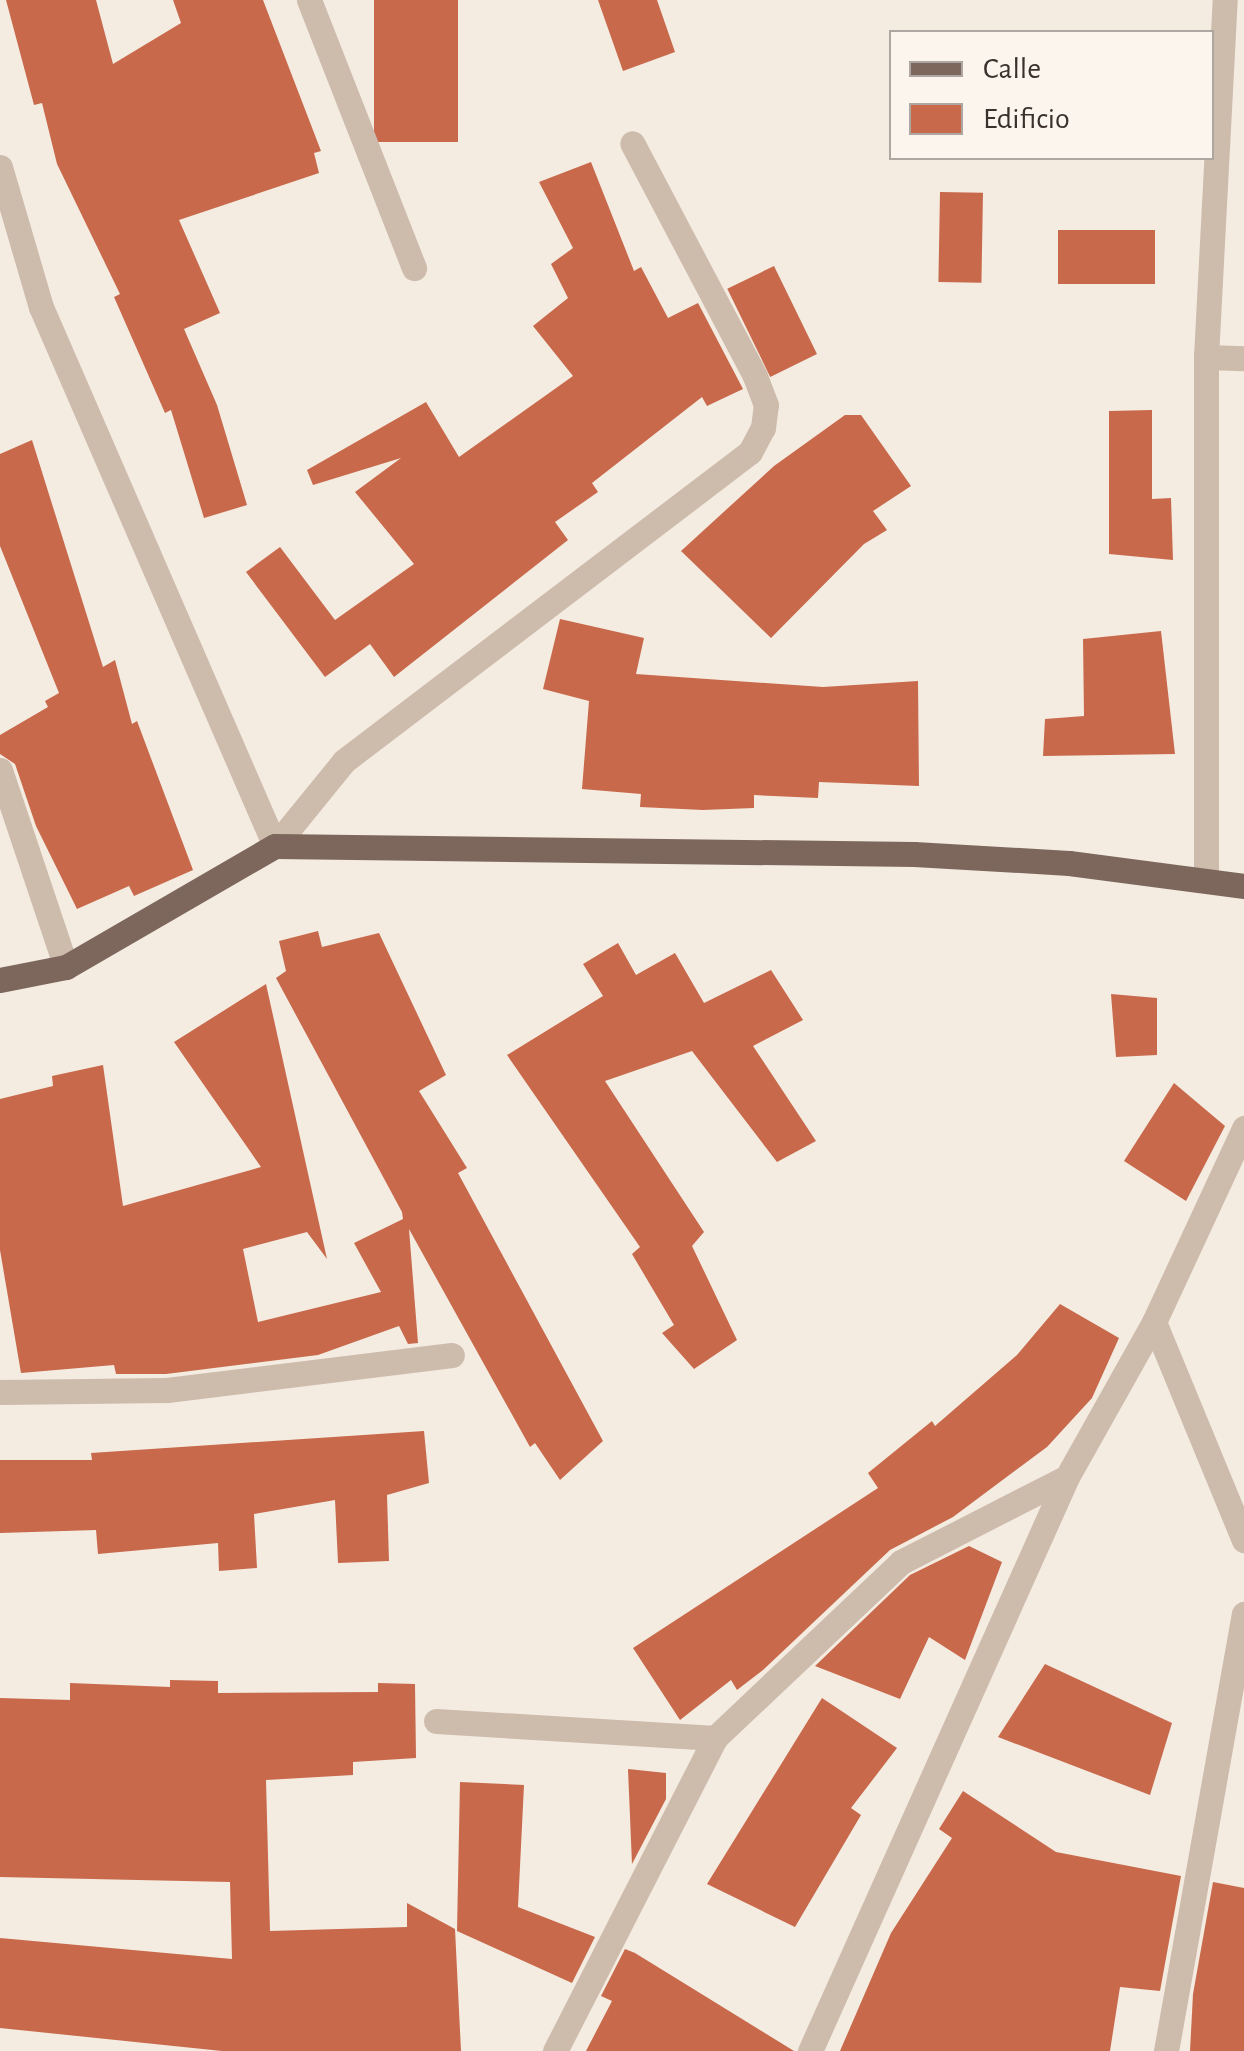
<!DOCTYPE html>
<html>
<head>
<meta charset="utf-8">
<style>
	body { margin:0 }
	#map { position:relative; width:1244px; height:2051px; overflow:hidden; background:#f4ebe1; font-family:"Alegreya Sans",sans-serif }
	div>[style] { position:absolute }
	.building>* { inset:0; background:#c8694b; transform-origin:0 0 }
	.minor>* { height:25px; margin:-12.5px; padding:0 12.5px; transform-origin:12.5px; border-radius:12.5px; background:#cdbbac }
	.major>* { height:25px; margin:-12.5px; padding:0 12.5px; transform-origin:12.5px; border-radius:12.5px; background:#7d675c }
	span { translate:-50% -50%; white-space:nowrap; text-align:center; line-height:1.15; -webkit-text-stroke:8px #fbf5ee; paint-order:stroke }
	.legend { position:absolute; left:889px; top:30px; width:325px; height:130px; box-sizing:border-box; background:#fbf5ee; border:2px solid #aea6a0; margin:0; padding:12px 18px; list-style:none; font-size:30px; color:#3b302b }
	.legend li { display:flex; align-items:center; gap:20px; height:50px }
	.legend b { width:50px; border:2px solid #aea6a0 }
</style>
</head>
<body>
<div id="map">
	<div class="building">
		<div style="clip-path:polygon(6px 0,96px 0,113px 64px,181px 23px,173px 0,263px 0,321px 151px,314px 153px,319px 173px,179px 220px,220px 313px,184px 329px,217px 405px,247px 505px,204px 518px,171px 410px,165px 413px,114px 297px,120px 294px,57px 164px,42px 103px,34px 105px)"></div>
		<div style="left:374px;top:0;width:84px;height:142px"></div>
		<div style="clip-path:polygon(598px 0,657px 0,675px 52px,623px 71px)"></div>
		<div style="clip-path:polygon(591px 162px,634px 271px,641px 267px,668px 318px,698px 303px,743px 389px,707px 406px,702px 397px,592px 483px,598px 492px,555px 522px,568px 540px,394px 677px,370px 644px,325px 677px,246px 572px,280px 547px,335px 620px,414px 564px,355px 492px,401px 458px,313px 485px,307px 470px,426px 402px,459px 457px,573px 376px,533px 326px,568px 298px,551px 264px,573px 248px,539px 182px)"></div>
		<div style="left:940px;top:192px;width:43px;height:90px;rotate:1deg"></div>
		<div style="left:1155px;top:230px;width:54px;height:97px;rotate:90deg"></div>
		<div style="left:774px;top:266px;width:98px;height:52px;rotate:64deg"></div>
		<div style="clip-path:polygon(1152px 410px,1152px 499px,1171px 498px,1173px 560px,1109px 554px,1109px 411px)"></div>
		<div style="clip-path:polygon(845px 415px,861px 415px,911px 486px,873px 511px,887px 530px,864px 544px,771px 638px,681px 551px,774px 466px)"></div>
		<div style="clip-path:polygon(32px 440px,103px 667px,115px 660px,132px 724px,137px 721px,193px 870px,134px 896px,129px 886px,77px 909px,36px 826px,15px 764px,0 754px,0 735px,48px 707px,45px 701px,59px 693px,0 546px,0 454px)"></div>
		<div style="clip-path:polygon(560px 619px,644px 638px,636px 674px,823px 687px,918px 681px,919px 786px,819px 782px,818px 798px,754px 795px,754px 808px,703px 810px,640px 807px,641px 794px,582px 789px,589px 701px,543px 689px)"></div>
		<div style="clip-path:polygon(1161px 631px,1175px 754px,1043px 756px,1045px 719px,1084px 716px,1083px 639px)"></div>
		<div style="clip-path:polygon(318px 931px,322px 947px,379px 933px,446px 1075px,419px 1091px,467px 1168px,458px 1173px,603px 1441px,560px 1480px,535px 1443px,530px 1447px,409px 1229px,418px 1343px,408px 1344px,399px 1326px,318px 1355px,166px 1374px,116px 1374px,114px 1365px,21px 1373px,0 1250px,0 1099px,53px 1086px,52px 1076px,103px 1065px,123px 1206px,261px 1167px,174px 1042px,266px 984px,327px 1259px,307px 1232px,243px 1249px,258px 1322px,381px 1292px,354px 1243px,403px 1219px,402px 1212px,276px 978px,286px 971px,279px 941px)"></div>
		<div style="clip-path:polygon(618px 943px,636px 975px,675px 953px,704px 1003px,771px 970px,803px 1020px,753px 1046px,816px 1141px,777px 1162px,692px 1051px,605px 1081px,704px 1232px,692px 1246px,737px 1340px,694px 1369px,662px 1333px,674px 1325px,632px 1254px,640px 1247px,507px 1055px,603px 996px,583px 964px)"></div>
		<div style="clip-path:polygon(1111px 994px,1157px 998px,1157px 1055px,1116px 1057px)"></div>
		<div style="clip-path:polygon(1174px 1083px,1225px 1126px,1186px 1201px,1124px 1161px)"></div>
		<div style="clip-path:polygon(1060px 1304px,1119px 1338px,1092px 1398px,1047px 1447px,953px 1517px,890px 1550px,763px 1670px,737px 1690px,731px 1680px,680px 1720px,633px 1648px,878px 1488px,868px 1473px,932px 1421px,935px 1426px,1017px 1355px)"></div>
		<div style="clip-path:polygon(424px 1431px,429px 1483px,387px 1495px,389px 1561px,338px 1563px,335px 1500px,254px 1514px,257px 1568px,219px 1571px,218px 1543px,98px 1554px,96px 1530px,0 1533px,0 1460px,92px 1460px,91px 1453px)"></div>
		<div style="clip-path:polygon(969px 1546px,1002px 1562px,965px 1660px,929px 1637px,900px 1699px,815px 1666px,910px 1575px)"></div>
		<div style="clip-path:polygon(1045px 1664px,1172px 1723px,1150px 1795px,998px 1737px)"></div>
		<div style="clip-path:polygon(170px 1680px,218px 1681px,218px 1693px,378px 1692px,378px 1683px,415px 1684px,416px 1758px,353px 1762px,353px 1775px,266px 1780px,270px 1931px,407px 1927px,407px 1903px,455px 1929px,461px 2051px,222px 2051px,0 2028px,0 1938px,232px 1959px,230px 1882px,0 1877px,0 1698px,70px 1700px,70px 1683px,170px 1687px)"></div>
		<div style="clip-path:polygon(822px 1698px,897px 1748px,851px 1808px,861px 1815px,795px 1927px,707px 1884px)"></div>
		<div style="clip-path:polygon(628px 1769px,666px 1773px,666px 1799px,632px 1864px)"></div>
		<div style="clip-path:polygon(460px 1782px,524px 1785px,518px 1907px,595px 1937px,572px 1983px,457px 1931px)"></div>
		<div style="clip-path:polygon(963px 1791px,1056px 1852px,1181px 1876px,1160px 1991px,1120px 1987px,1110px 2051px,840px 2051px,891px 1933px,952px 1838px,939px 1829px)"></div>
		<div style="clip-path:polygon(1213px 1882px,1244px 1888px,1244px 2051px,1190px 2051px,1193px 1994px)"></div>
		<div style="clip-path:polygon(625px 1949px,635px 1953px,794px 2051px,586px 2051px,612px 2001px,601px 1996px)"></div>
	</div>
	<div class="minor">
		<div style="left:309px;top:0;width:288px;rotate:68.6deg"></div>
		<div style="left:0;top:167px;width:146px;rotate:73.7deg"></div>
		<div style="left:41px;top:307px;width:588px;rotate:66.53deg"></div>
		<div style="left:275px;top:846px;width:109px;rotate:-50.9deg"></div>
		<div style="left:344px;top:761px;width:510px;rotate:-37.27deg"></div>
		<div style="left:750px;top:452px;width:27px;rotate:-62deg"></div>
		<div style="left:763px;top:428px;width:23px;rotate:-83deg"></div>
		<div style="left:766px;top:405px;width:31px;rotate:-111deg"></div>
		<div style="left:755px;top:376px;width:263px;rotate:-117.8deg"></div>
		<div style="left:1206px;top:357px;width:38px;rotate:2deg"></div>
		<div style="left:0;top:770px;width:208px;rotate:71.5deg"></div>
		<div style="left:1206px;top:880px;width:523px;rotate:-90deg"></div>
		<div style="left:1206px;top:357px;width:358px;rotate:-87deg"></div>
		<div style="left:1154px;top:1322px;width:236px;rotate:67.6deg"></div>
		<div style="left:0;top:1392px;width:167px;rotate:-0.7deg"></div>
		<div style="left:167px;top:1390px;width:287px;rotate:-7deg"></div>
		<div style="left:436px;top:1721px;width:280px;rotate:3.5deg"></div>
		<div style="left:555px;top:2051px;width:352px;rotate:-62.9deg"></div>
		<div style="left:715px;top:1738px;width:256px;rotate:-43.4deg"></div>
		<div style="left:901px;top:1562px;width:186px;rotate:-27.1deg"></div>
		<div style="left:810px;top:2051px;width:629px;rotate:-65.88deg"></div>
		<div style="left:1067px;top:1477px;width:178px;rotate:-60.7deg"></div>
		<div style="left:1154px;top:1322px;width:214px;rotate:-65.1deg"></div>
		<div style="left:1166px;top:2051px;width:444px;rotate:-79.9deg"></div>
	</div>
	<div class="major">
		<div style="left:0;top:980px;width:67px;rotate:-11.1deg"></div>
		<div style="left:66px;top:967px;width:241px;rotate:-30.1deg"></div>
		<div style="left:275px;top:846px;width:639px;rotate:0.72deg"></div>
		<div style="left:914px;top:854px;width:155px;rotate:3.3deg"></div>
		<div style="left:1069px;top:863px;width:177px;rotate:7.5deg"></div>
	</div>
	<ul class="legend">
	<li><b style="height:12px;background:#7d675c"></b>Calle</li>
	<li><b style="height:28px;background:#c8694b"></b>Edificio</li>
	</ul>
</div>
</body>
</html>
